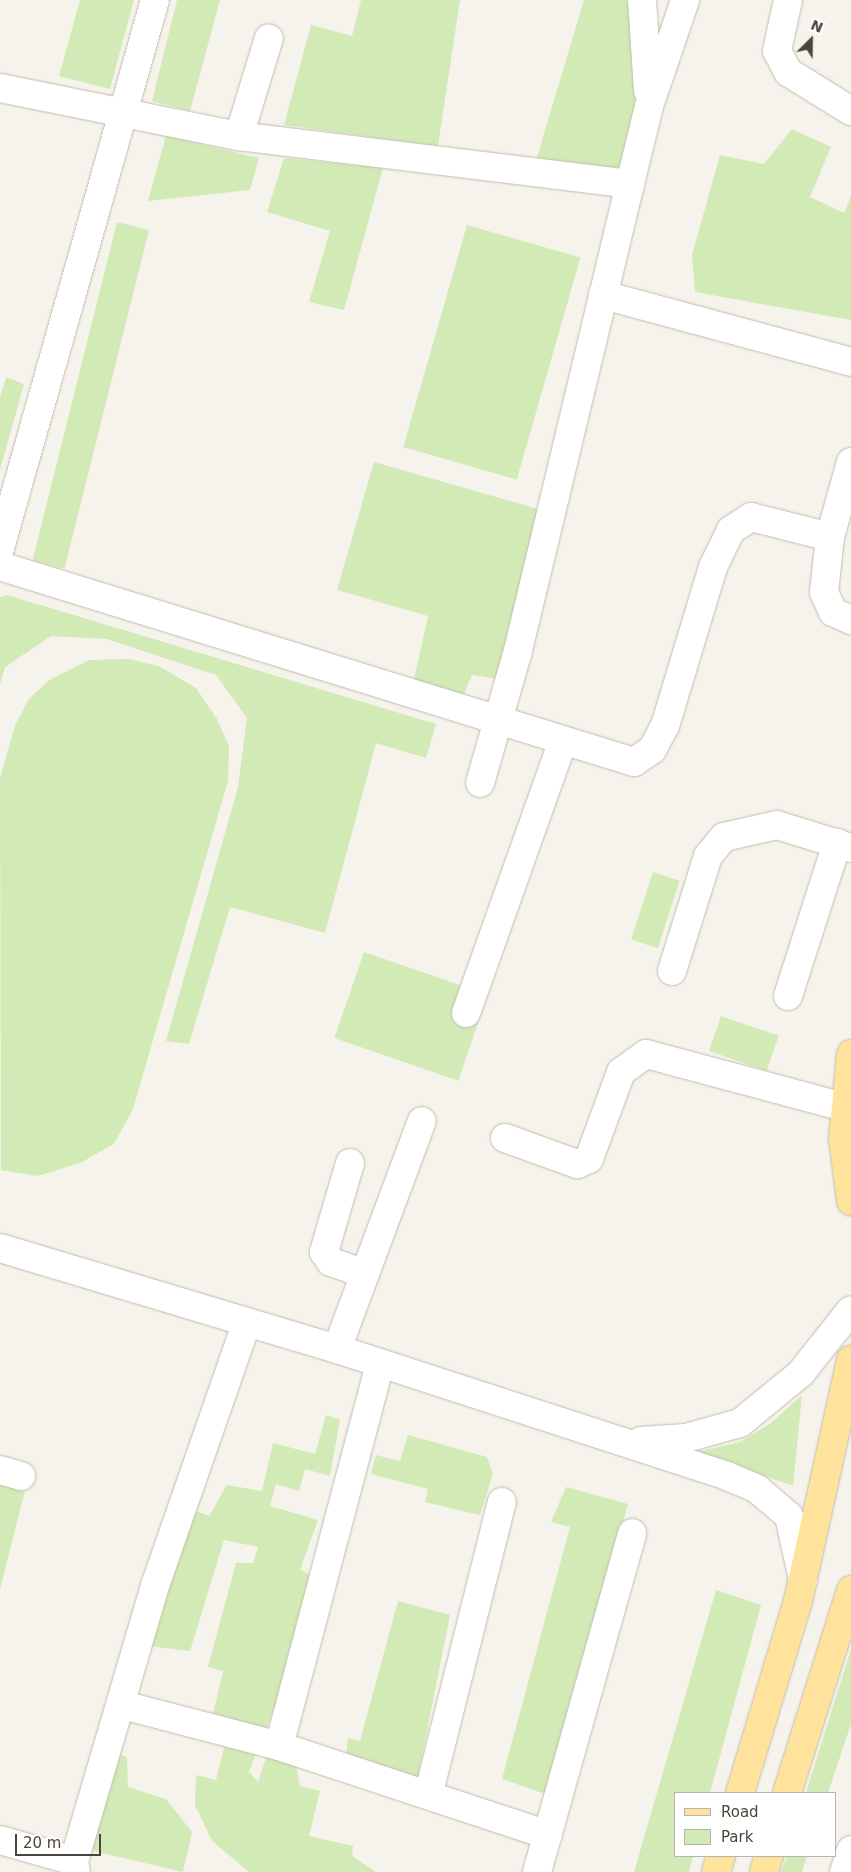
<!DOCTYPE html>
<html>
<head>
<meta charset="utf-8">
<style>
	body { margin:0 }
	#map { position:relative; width:851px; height:1872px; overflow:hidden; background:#f6f3ec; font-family:"DejaVu Sans",sans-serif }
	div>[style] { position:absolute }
	.green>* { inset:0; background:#d2eab5; transform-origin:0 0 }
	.roads { filter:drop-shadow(0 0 1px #c2bbae) drop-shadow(0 0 1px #c2bbae) }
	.minor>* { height:28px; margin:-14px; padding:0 14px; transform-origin:14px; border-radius:14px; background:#fff }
	.major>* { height:28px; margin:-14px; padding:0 14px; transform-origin:14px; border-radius:14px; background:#ffe39c }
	span { translate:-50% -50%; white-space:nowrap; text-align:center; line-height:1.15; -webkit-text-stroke:4px #fff; paint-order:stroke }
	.legend { position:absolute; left:674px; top:1792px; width:162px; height:65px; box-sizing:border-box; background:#fff; border:1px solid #b7b4b0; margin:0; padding:6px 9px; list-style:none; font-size:15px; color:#4b4439 }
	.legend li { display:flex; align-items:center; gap:10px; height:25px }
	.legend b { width:25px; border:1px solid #b7b4b0 }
	.north { position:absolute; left:786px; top:15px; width:50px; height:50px; -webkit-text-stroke:4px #fff; paint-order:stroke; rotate:23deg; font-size:14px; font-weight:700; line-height:20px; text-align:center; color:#4b4439 }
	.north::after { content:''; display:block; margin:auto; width:18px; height:22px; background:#4b4439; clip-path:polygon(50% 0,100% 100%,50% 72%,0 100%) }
	.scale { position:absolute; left:15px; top:1834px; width:86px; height:22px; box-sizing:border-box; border:2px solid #4b4439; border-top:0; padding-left:6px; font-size:15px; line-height:18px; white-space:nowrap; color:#4b4439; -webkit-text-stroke:4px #fff; paint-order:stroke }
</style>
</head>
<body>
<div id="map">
	<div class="green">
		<div style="clip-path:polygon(80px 0,134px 0,110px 89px,59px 76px)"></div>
		<div style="clip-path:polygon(177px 0,220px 0,190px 111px,152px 101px)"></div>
		<div style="clip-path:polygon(361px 0,460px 0,438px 146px,284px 125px,311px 25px,352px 36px)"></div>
		<div style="clip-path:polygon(584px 0,627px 0,641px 108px,615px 177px,535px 164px)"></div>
		<div style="clip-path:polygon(792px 129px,831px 147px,810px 197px,844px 213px,851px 196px,851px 320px,695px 292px,692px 255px,720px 155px,764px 164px)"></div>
		<div style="clip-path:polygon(166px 136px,259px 158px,250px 190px,148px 201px)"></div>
		<div style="clip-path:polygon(284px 158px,383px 168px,344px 310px,309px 302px,330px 231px,267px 212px)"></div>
		<div style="left:117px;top:222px;width:33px;height:349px;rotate:14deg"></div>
		<div style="left:467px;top:225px;width:118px;height:231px;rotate:16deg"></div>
		<div style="clip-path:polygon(6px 377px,24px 384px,0 470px,0 398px)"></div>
		<div style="clip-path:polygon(374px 462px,545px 511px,500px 679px,472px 675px,462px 699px,413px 684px,428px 616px,337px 590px)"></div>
		<div style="clip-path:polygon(7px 595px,436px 724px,426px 758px,376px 743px,325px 933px,230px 907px,189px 1044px,166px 1041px,238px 787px,247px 718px,216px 675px,107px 639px,51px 636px,5px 667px,0 684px,0 597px)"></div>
		<div style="clip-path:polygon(129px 659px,159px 666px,196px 688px,217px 719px,229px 746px,228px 781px,133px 1109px,114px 1144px,80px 1163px,38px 1176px,1px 1170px,0 779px,15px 725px,29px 699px,49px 680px,89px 660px)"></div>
		<div style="left:653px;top:872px;width:28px;height:71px;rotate:18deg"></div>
		<div style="left:364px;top:952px;width:131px;height:91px;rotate:19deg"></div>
		<div style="left:721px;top:1016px;width:61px;height:37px;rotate:19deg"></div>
		<div style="clip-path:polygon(802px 1395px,793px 1486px,697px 1452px,740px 1442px,770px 1424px)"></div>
		<div style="clip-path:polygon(326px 1415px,340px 1420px,330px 1476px,305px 1469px,299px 1491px,276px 1484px,270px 1506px,318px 1520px,300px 1570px,324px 1581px,249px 1772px,258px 1782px,273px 1738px,293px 1747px,300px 1786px,320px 1791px,309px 1836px,353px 1846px,352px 1856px,376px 1872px,249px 1872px,212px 1841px,195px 1805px,196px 1775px,216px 1780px,231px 1718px,213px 1714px,223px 1671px,208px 1667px,236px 1563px,253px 1563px,258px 1547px,224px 1540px,190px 1651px,132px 1644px,205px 1481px,197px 1511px,209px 1516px,227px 1485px,262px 1491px,273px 1443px,315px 1454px)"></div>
		<div style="clip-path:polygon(408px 1435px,487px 1457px,493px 1474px,480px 1515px,425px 1502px,428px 1489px,371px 1474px,376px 1455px,400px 1461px)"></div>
		<div style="clip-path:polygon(0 1484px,25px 1491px,0 1589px)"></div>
		<div style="clip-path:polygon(566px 1487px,628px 1504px,548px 1795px,502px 1779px,570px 1527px,551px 1522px)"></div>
		<div style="clip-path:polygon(716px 1590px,761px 1605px,710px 1793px,675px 1793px,675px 1856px,693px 1856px,689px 1872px,634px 1872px)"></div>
		<div style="clip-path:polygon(398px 1601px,450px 1615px,417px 1782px,345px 1765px,348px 1738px,360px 1741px)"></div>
		<div style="clip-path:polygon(851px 1649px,851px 1724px,828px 1793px,806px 1793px)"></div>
		<div style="clip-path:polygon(98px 1747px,127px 1757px,128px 1787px,166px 1799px,192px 1832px,183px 1872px,89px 1850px)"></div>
		<div style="clip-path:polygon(787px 1856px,807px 1856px,802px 1872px,781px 1872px)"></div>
	</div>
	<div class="roads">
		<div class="minor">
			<div style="left:642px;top:0;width:91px;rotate:86.2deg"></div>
			<div style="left:788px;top:0;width:52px;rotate:102.2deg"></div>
			<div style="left:777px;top:51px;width:24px;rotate:62deg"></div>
			<div style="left:788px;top:72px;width:74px;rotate:31.8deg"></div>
			<div style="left:0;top:88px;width:244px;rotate:11.4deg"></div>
			<div style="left:239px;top:136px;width:394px;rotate:7deg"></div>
			<div style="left:630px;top:184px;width:483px;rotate:103.5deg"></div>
			<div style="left:517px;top:654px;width:134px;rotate:106deg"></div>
			<div style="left:239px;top:136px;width:102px;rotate:-73deg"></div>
			<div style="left:630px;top:184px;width:80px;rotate:-76.3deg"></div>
			<div style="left:649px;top:106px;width:112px;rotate:-71.2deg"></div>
			<div style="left:603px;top:295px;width:257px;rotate:15.1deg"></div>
			<div style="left:851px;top:462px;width:78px;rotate:105.6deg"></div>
			<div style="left:830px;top:537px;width:55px;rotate:96.2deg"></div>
			<div style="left:824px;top:592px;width:22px;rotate:66deg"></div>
			<div style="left:833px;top:612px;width:20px;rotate:24deg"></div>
			<div style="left:0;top:548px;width:569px;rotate:-74.21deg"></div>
			<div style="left:0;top:566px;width:664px;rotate:17.18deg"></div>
			<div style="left:634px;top:762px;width:22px;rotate:-34deg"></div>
			<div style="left:652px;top:750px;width:27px;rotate:-62deg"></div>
			<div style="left:665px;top:726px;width:166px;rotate:-73.2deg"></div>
			<div style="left:713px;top:567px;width:41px;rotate:-64.1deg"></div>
			<div style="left:731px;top:530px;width:24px;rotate:-33deg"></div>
			<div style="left:751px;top:517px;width:81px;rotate:14.2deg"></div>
			<div style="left:672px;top:971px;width:121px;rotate:-72.6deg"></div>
			<div style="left:708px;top:856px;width:25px;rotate:-50deg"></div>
			<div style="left:724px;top:837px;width:54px;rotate:-12.8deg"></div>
			<div style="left:777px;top:825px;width:77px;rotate:17.3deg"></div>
			<div style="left:788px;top:996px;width:161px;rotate:-72.2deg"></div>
			<div style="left:466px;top:1013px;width:289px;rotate:-70.4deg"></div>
			<div style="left:505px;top:1138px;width:77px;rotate:19.9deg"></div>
			<div style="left:577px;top:1164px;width:13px;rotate:-23deg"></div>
			<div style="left:589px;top:1159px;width:93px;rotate:-69.8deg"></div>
			<div style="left:621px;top:1072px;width:31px;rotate:-36deg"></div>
			<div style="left:646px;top:1054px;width:205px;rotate:15deg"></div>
			<div style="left:350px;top:1163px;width:93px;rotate:106.3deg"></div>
			<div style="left:324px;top:1252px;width:12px;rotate:55deg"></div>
			<div style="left:331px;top:1262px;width:36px;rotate:19deg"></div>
			<div style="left:0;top:1248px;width:352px;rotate:16.7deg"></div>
			<div style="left:337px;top:1349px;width:410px;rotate:18deg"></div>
			<div style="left:727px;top:1476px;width:33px;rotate:23deg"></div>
			<div style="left:757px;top:1489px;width:42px;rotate:40.2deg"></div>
			<div style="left:789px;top:1516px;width:65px;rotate:77.5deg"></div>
			<div style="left:337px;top:1349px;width:243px;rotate:-69.6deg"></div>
			<div style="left:380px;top:1364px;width:395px;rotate:104.8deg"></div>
			<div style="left:279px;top:1746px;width:283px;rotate:18.3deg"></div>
			<div style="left:641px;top:1441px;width:45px;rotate:-3.8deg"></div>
			<div style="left:686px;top:1438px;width:56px;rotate:-15.5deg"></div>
			<div style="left:740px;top:1423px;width:79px;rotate:-39.3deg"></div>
			<div style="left:801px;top:1373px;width:80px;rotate:-51.6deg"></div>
			<div style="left:0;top:1470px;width:22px;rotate:16deg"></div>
			<div style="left:123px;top:1705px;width:161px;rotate:14.7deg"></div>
			<div style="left:429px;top:1792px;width:299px;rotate:-75.9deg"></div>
			<div style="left:0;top:1840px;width:77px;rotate:15.8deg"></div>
			<div style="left:74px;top:1861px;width:11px;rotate:80deg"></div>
			<div style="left:74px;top:1861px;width:290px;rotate:-73.6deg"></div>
			<div style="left:156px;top:1583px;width:276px;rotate:-70.8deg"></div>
			<div style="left:537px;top:1872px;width:352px;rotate:-74.3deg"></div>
			<div style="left:844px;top:1872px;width:23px;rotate:-72deg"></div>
		</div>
		<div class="major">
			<div style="left:851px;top:1054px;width:85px;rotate:95.4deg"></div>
			<div style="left:843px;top:1139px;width:63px;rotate:82.6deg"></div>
			<div style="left:740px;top:1793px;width:201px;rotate:-73.2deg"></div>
			<div style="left:798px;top:1601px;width:247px;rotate:-77.6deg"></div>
			<div style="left:787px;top:1793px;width:213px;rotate:-72.5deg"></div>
			<div style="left:716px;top:1872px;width:17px;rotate:-73deg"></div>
			<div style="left:764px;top:1872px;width:17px;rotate:-73deg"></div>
		</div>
	</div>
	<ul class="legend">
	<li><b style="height:6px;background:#ffe39c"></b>Road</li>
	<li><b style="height:14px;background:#d2eab5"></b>Park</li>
	</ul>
	<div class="north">N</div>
	<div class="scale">20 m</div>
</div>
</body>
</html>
